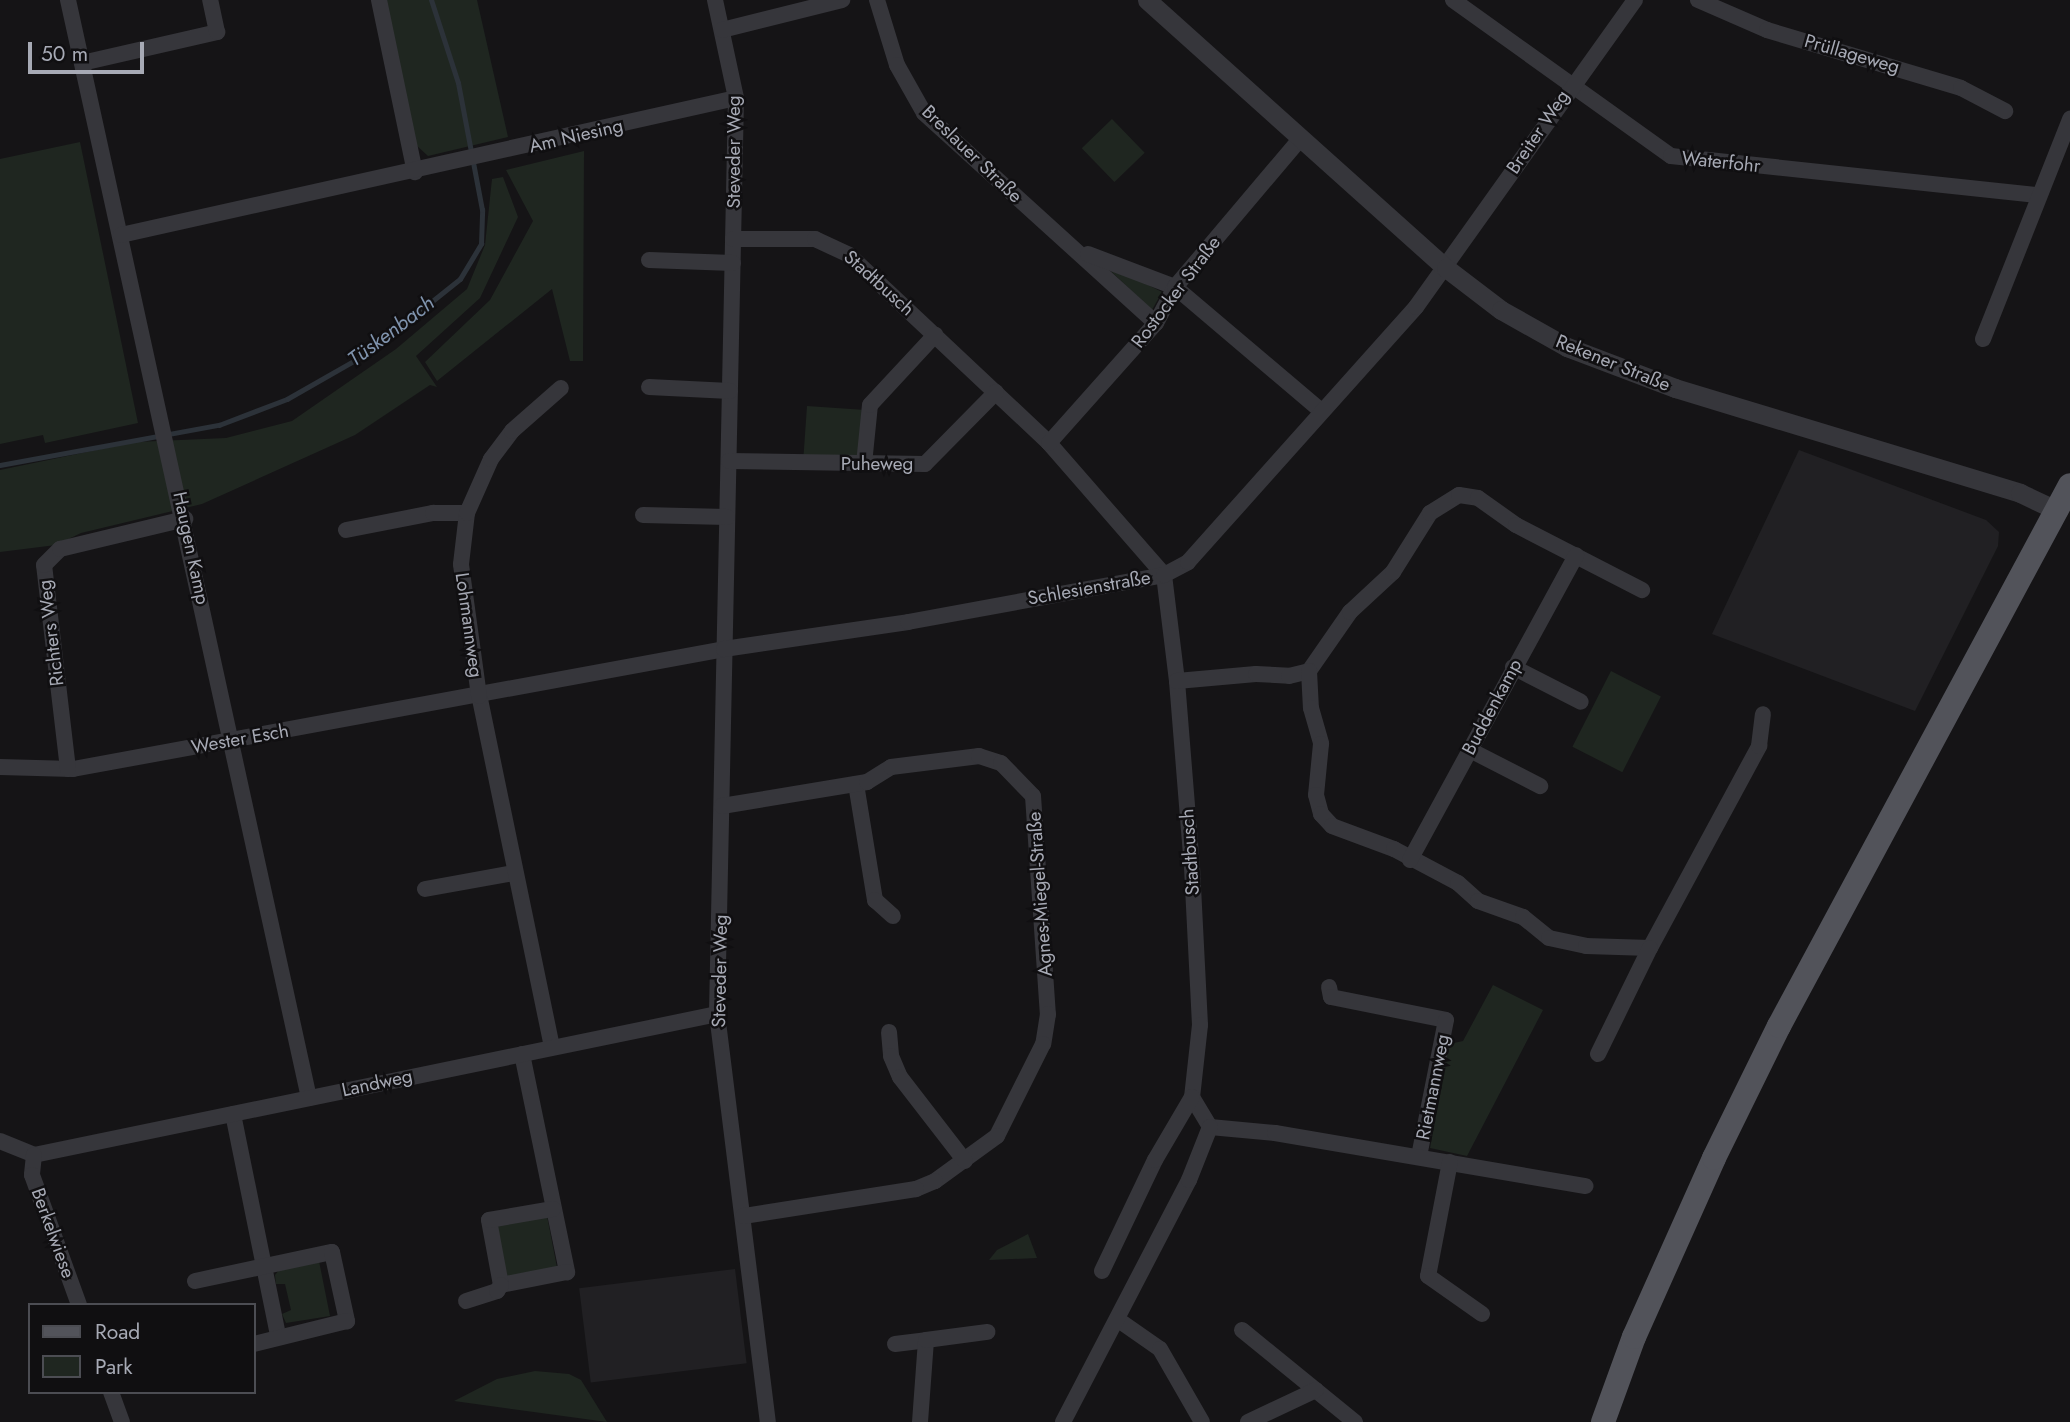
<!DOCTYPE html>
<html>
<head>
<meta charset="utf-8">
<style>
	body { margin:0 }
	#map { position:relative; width:2070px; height:1422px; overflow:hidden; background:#151416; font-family:Jost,sans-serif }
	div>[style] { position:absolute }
	.built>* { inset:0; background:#212023; transform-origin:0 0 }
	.green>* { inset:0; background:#1f2620; transform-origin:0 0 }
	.stream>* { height:4.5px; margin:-2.25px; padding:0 2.25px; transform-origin:2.25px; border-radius:2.25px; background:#2c3239 }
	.minor>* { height:16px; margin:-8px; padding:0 8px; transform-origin:8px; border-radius:8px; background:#36363b }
	.tertiary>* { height:19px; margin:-9.5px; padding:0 9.5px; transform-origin:9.5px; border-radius:9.5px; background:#36363b }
	.primary>* { height:24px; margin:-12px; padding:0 12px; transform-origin:12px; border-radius:12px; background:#52535a }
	span { translate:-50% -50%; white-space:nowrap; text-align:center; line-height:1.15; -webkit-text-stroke:5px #100f11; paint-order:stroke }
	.street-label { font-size:19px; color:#a7aab5 }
	.water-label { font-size:21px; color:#8094ae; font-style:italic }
	.legend { position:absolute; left:28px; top:1303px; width:228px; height:91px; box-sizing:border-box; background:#100f11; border:2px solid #4c4d53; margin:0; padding:9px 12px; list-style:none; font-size:21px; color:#a7aab5 }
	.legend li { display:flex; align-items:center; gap:14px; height:35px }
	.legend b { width:35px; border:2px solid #4c4d53 }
	.scale { position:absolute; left:28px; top:42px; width:116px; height:32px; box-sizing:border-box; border:4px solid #a7aab5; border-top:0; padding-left:9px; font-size:21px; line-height:24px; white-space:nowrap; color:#a7aab5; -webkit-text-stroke:5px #100f11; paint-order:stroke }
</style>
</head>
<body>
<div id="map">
	<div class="built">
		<div style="clip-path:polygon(1799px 450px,1986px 520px,1999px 532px,1998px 546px,1915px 711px,1712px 634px)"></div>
		<div style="left:735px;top:1269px;width:95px;height:157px;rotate:83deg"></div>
	</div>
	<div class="green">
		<div style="clip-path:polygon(383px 0,477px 0,508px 137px,428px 156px,416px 145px)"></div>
		<div style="left:1112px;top:119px;width:47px;height:42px;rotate:46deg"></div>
		<div style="clip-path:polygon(80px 142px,138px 423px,45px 443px,43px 435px,0 444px,0 159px)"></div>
		<div style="clip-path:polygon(584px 151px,583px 361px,570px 361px,552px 289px,437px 381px,425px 362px,490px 300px,533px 221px,506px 170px)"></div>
		<div style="clip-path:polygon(503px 177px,518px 217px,480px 298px,416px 356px,437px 387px,430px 385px,355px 435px,202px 504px,81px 533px,56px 545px,0 552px,0 470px,135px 442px,226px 438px,292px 421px,396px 349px,467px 289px,485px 245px,492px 179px)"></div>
		<div style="clip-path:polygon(1100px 261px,1162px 292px,1152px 310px)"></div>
		<div style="left:807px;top:406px;width:55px;height:49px;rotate:4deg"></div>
		<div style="left:1611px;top:671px;width:56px;height:85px;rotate:27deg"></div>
		<div style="clip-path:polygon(1493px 985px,1543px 1010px,1467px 1156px,1430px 1148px,1449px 1044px,1463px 1041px)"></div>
		<div style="left:547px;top:1216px;width:52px;height:51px;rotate:79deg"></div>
		<div style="clip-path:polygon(1028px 1234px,1037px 1258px,989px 1260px,997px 1250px)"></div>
		<div style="clip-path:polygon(319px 1261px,330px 1316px,286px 1323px,282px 1314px,291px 1310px,285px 1284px,276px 1284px,275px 1275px,280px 1269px)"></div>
		<div style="clip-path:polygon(535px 1371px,569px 1374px,581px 1380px,607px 1422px,454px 1401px,497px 1379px)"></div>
	</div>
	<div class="stream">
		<div style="left:0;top:465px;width:223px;rotate:-10.4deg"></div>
		<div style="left:219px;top:425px;width:73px;rotate:-20.9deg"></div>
		<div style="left:287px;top:399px;width:91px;rotate:-29.7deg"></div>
		<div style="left:366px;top:354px;width:120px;rotate:-38.6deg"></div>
		<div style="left:460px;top:279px;width:41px;rotate:-59deg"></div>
		<div style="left:481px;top:244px;width:34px;rotate:-88deg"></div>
		<div style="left:482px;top:210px;width:129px;rotate:-100.7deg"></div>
		<div style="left:458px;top:83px;width:87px;rotate:-108deg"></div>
	</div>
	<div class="minor">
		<div style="left:68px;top:0;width:1124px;rotate:77.62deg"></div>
		<div style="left:379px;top:0;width:176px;rotate:78.2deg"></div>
		<div style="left:715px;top:0;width:100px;rotate:77.9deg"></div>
		<div style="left:736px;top:98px;width:916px;rotate:91.19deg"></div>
		<div style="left:717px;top:1014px;width:411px;rotate:82.9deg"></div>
		<div style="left:877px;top:0;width:68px;rotate:72.9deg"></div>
		<div style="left:897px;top:65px;width:55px;rotate:60.6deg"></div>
		<div style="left:924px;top:113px;width:313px;rotate:42.2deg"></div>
		<div style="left:1453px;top:0;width:268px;rotate:35.6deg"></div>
		<div style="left:1671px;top:156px;width:368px;rotate:6.1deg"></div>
		<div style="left:1698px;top:0;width:75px;rotate:23.5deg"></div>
		<div style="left:1767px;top:30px;width:202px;rotate:16.6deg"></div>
		<div style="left:1961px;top:88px;width:50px;rotate:27.6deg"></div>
		<div style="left:722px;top:30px;width:124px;rotate:-14deg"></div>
		<div style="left:82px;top:63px;width:139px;rotate:-12.9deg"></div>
		<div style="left:217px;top:32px;width:33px;rotate:-102deg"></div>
		<div style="left:121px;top:235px;width:630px;rotate:-12.56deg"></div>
		<div style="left:733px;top:239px;width:82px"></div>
		<div style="left:815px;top:239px;width:38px;rotate:25deg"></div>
		<div style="left:849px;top:255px;width:274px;rotate:43.2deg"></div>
		<div style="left:1049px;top:443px;width:175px;rotate:48.9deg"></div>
		<div style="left:1164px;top:575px;width:107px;rotate:83deg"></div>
		<div style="left:1177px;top:681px;width:187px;rotate:85.4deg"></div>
		<div style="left:1192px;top:867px;width:158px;rotate:87.1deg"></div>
		<div style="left:1200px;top:1025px;width:72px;rotate:96.3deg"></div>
		<div style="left:1192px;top:1097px;width:35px;rotate:59deg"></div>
		<div style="left:1088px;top:254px;width:93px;rotate:20.8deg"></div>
		<div style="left:1175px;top:287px;width:192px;rotate:40.3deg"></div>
		<div style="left:649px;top:260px;width:84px;rotate:2deg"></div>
		<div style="left:1983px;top:339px;width:237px;rotate:-68.4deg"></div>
		<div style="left:649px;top:387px;width:81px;rotate:2.8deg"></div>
		<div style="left:1049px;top:443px;width:161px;rotate:-48.3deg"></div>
		<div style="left:1156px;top:323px;width:41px;rotate:-62.2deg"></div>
		<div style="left:1175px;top:287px;width:195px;rotate:-49.8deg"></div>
		<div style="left:729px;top:461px;width:196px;rotate:0.9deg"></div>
		<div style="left:925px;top:464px;width:101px;rotate:-45.4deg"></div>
		<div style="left:864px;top:464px;width:59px;rotate:-84.2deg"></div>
		<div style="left:870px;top:405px;width:96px;rotate:-47.1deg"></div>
		<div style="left:643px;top:515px;width:84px;rotate:1.4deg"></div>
		<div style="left:346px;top:530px;width:89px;rotate:-11.1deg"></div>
		<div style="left:433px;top:513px;width:34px"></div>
		<div style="left:1513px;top:667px;width:76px;rotate:27.2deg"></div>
		<div style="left:1309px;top:671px;width:72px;rotate:-55.2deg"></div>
		<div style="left:1350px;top:612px;width:59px;rotate:-42.9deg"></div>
		<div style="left:1393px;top:572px;width:70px;rotate:-57.9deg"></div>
		<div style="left:1430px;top:513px;width:34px;rotate:-32deg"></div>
		<div style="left:1459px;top:495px;width:19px;rotate:9deg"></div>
		<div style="left:1478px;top:498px;width:47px;rotate:35.4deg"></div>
		<div style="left:1516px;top:525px;width:142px;rotate:27.3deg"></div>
		<div style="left:1177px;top:681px;width:79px;rotate:-5.1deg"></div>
		<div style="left:1256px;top:674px;width:33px;rotate:3deg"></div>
		<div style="left:1289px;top:676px;width:21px;rotate:-14deg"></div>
		<div style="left:1309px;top:671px;width:37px;rotate:87deg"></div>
		<div style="left:1311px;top:708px;width:37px;rotate:74deg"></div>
		<div style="left:1321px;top:744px;width:51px;rotate:95.6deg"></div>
		<div style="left:1316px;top:795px;width:20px;rotate:75deg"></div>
		<div style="left:1321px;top:814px;width:16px;rotate:47deg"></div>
		<div style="left:1332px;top:826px;width:66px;rotate:20.4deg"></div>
		<div style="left:1394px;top:849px;width:72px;rotate:28deg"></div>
		<div style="left:1458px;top:883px;width:27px;rotate:42deg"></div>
		<div style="left:1478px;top:901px;width:48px;rotate:19.6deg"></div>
		<div style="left:1523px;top:917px;width:33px;rotate:39deg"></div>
		<div style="left:1549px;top:938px;width:38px;rotate:12deg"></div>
		<div style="left:1586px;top:946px;width:64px;rotate:1.8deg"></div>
		<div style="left:1650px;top:948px;width:230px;rotate:-61.6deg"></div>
		<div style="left:1759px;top:746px;width:32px;rotate:-83deg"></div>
		<div style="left:1470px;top:750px;width:79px;rotate:27.2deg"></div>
		<div style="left:0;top:767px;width:73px;rotate:1.6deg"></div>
		<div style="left:73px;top:769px;width:662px;rotate:-10.44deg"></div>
		<div style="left:724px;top:649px;width:186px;rotate:-8.3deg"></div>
		<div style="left:908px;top:622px;width:260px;rotate:-10.4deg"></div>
		<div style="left:1164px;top:575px;width:27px;rotate:-28deg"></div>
		<div style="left:1188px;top:562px;width:342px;rotate:-48.2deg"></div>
		<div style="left:1416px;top:307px;width:377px;rotate:-54.5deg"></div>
		<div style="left:68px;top:769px;width:205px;rotate:-96.7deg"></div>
		<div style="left:44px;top:565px;width:23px;rotate:-45deg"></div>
		<div style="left:60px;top:549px;width:129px;rotate:-13.5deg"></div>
		<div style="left:856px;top:784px;width:118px;rotate:80.7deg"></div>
		<div style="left:875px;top:900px;width:24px;rotate:42deg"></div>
		<div style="left:722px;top:806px;width:147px;rotate:-9.4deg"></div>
		<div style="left:867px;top:782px;width:28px;rotate:-32deg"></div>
		<div style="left:891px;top:767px;width:89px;rotate:-7.1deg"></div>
		<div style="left:979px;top:756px;width:23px;rotate:18deg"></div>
		<div style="left:1001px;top:763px;width:46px;rotate:45.9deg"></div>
		<div style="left:1033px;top:796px;width:219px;rotate:86.1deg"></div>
		<div style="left:1048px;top:1014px;width:30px;rotate:99deg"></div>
		<div style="left:1043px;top:1044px;width:103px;rotate:116.6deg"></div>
		<div style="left:997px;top:1136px;width:77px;rotate:144deg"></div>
		<div style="left:935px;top:1181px;width:21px;rotate:157deg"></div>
		<div style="left:916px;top:1189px;width:175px;rotate:171.1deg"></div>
		<div style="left:1410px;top:860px;width:347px;rotate:-61.4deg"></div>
		<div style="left:425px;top:889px;width:90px;rotate:-10.2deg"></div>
		<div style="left:1329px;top:987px;width:10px;rotate:79deg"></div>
		<div style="left:1331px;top:997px;width:117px;rotate:11.3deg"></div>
		<div style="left:1446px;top:1020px;width:139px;rotate:101.2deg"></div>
		<div style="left:889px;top:1032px;width:24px;rotate:85deg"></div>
		<div style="left:891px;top:1056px;width:23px;rotate:67deg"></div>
		<div style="left:900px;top:1077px;width:106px;rotate:52.3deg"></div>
		<div style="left:552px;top:1047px;width:359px;rotate:-101.7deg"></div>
		<div style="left:479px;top:696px;width:133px;rotate:-97.8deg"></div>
		<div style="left:461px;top:564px;width:51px;rotate:-83.3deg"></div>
		<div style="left:467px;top:513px;width:59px;rotate:-66deg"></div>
		<div style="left:491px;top:459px;width:35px;rotate:-53deg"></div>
		<div style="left:512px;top:431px;width:65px;rotate:-41.3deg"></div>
		<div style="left:522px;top:1054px;width:223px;rotate:78.3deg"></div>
		<div style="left:567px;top:1272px;width:67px;rotate:168.9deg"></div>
		<div style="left:501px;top:1285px;width:66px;rotate:-100.5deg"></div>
		<div style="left:489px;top:1220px;width:65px;rotate:-9.8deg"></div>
		<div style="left:1598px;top:1054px;width:118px;rotate:-63.9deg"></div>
		<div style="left:233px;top:1114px;width:226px;rotate:78.5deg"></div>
		<div style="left:1210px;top:1127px;width:65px;rotate:5.3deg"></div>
		<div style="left:1275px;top:1133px;width:315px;rotate:9.7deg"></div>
		<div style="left:0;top:1141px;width:37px;rotate:22deg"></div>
		<div style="left:34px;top:1155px;width:697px;rotate:-11.66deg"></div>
		<div style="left:34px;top:1155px;width:20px;rotate:96deg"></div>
		<div style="left:32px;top:1175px;width:138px;rotate:70.1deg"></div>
		<div style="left:1450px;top:1162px;width:116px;rotate:100.9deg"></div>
		<div style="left:1428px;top:1276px;width:66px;rotate:35.1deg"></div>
		<div style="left:1102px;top:1271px;width:123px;rotate:-64.5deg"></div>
		<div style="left:1155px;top:1160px;width:73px;rotate:-59.6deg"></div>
		<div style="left:195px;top:1281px;width:140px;rotate:-12deg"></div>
		<div style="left:332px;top:1252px;width:71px;rotate:77.7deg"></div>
		<div style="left:347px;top:1321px;width:96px;rotate:166.1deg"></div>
		<div style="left:466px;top:1301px;width:33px;rotate:-18deg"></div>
		<div style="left:497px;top:1291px;width:7px;rotate:-56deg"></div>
		<div style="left:1117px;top:1319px;width:52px;rotate:34.9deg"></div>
		<div style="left:1160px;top:1349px;width:84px;rotate:60.1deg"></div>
		<div style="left:1242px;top:1330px;width:146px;rotate:39.2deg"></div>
		<div style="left:895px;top:1344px;width:31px;rotate:-7deg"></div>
		<div style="left:111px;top:1392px;width:32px;rotate:70deg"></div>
		<div style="left:920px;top:1422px;width:82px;rotate:-85.8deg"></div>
		<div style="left:926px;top:1340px;width:62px;rotate:-7.5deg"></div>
		<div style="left:1063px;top:1422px;width:273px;rotate:-62.5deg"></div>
		<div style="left:1189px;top:1180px;width:57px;rotate:-68.4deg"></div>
		<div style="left:1248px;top:1422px;width:75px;rotate:-25.2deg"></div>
	</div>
	<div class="tertiary">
		<div style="left:1147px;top:0;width:402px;rotate:41.9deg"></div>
		<div style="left:1446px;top:268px;width:69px;rotate:37.4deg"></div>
		<div style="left:1501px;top:310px;width:76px;rotate:29.3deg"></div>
		<div style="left:1567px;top:347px;width:116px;rotate:20.8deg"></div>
		<div style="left:1675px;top:388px;width:361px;rotate:16.9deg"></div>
		<div style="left:2020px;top:493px;width:42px;rotate:25.3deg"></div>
	</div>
	<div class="primary">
		<div style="left:1603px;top:1422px;width:90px;rotate:-70deg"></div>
		<div style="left:1634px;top:1337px;width:196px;rotate:-65.9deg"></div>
		<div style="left:1714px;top:1158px;width:147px;rotate:-63.8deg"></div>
		<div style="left:1779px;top:1026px;width:614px;rotate:-61.72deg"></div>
	</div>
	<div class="street-label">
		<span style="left:1852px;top:54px;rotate:16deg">Prüllageweg</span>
		<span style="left:1538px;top:132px;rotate:-56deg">Breiter Weg</span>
		<span style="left:576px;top:136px;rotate:-13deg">Am Niesing</span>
		<span style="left:734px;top:152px;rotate:-90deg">Steveder Weg</span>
		<span style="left:972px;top:154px;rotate:44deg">Breslauer Straße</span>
		<span style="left:1721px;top:162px;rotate:6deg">Waterfohr</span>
		<span style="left:879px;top:283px;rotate:42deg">Stadtbusch</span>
		<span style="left:1176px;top:292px;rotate:-53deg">Rostocker Straße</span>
		<span style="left:1613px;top:363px;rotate:22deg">Rekener Straße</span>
		<span style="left:877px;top:464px">Puheweg</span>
		<span style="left:191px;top:548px;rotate:78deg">Haugen Kamp</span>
		<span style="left:1089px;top:588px;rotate:-10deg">Schlesienstraße</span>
		<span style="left:469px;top:625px;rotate:82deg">Lohmannweg</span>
		<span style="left:51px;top:633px;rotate:-97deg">Richters Weg</span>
		<span style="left:1492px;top:707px;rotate:-62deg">Buddenkamp</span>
		<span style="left:240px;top:739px;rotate:-10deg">Wester Esch</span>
		<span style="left:1190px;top:852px;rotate:-94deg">Stadtbusch</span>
		<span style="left:1040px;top:894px;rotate:-94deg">Agnes-Miegel-Straße</span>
		<span style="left:720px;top:971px;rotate:-89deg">Steveder Weg</span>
		<span style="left:377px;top:1083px;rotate:-12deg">Landweg</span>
		<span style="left:1433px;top:1087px;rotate:-79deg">Rietmannweg</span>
		<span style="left:53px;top:1233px;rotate:70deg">Berkelwiese</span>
	</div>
	<div class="water-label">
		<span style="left:391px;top:331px;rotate:-37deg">Tüskenbach</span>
	</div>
	<ul class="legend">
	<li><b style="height:9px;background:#52535a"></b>Road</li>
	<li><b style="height:19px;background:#1f2620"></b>Park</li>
	</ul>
	<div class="scale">50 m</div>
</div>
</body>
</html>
